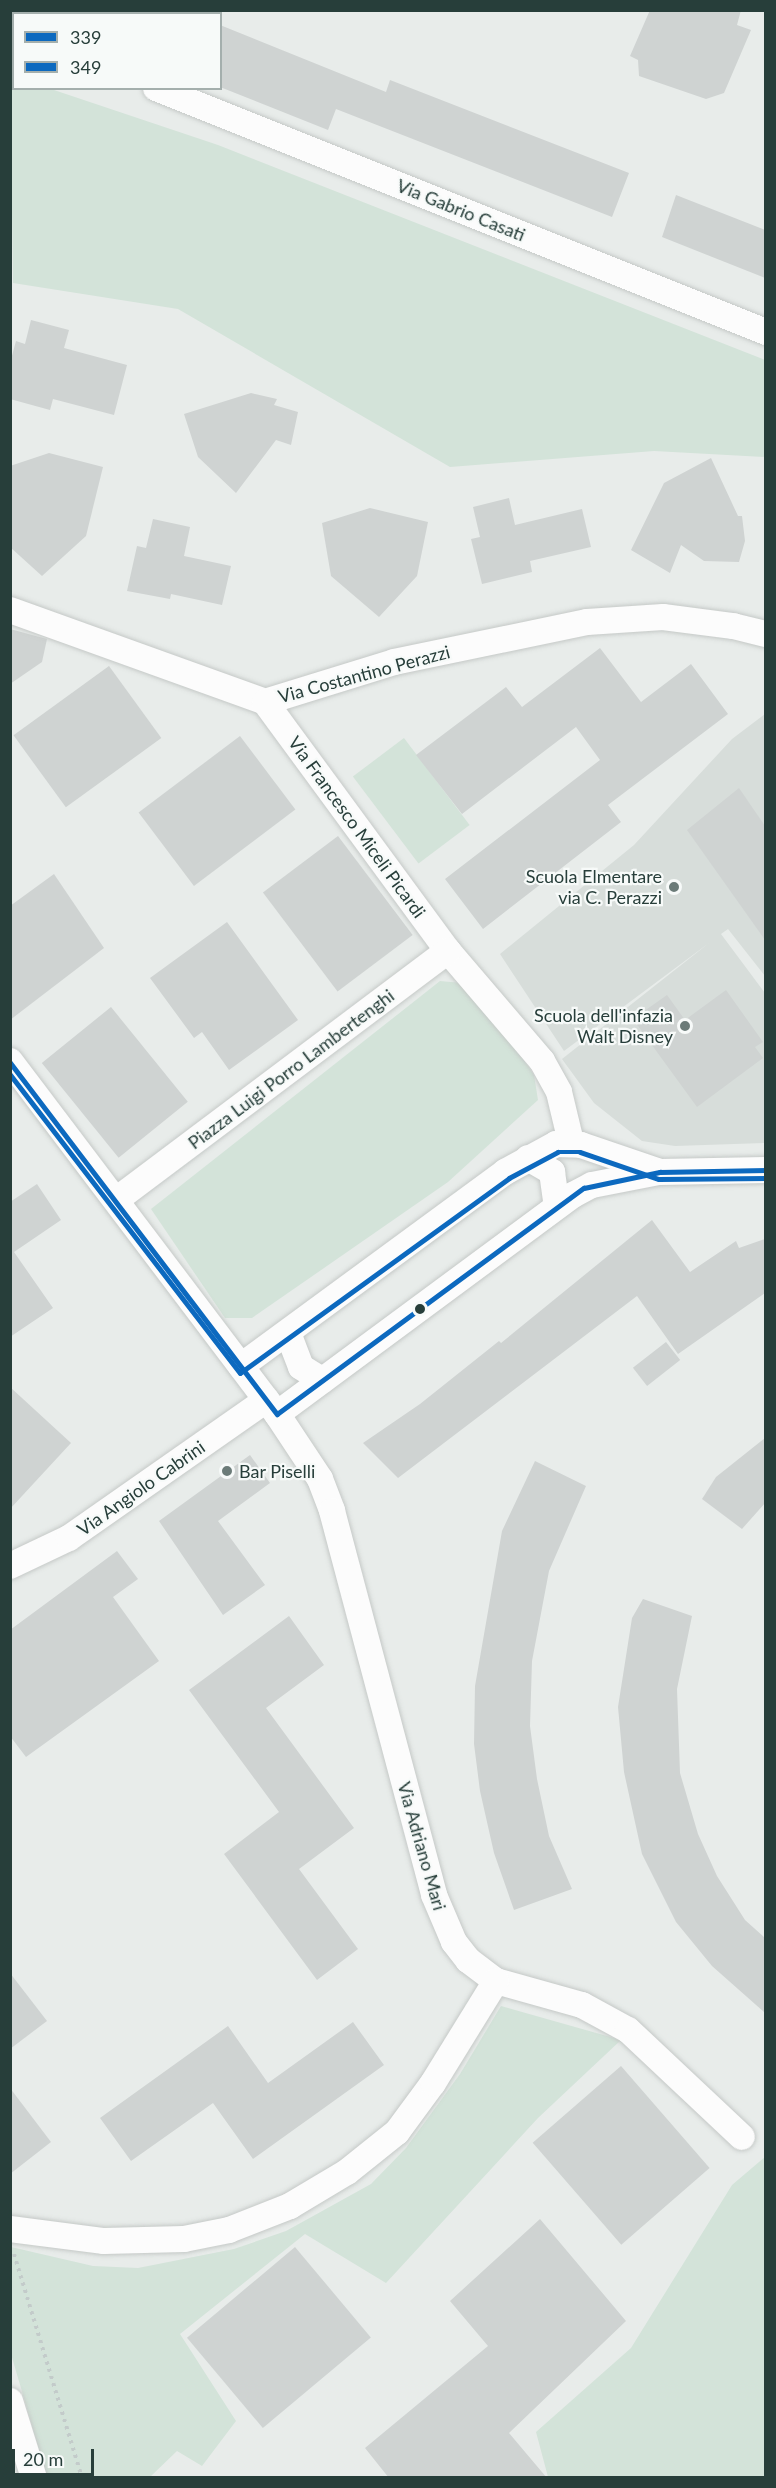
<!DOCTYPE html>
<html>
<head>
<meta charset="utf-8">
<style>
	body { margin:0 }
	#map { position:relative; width:776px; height:2488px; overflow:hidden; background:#e8ecea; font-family:Lato,sans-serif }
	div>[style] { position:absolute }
	.built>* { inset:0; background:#d7ddda }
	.green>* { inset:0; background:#d3e3d9; transform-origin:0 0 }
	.building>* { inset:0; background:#cfd3d2; transform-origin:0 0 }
	.path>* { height:4px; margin-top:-2px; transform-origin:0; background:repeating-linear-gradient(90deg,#c3cbca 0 3px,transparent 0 7.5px) }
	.roads { filter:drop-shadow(0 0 2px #c5c9c7) drop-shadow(0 0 2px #c5c9c7) }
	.minor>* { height:26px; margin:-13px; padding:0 13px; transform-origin:13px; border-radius:13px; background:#fcfcfc }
	.bus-1>* { height:4.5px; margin:-2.25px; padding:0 2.25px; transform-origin:2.25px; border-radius:2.25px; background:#0c69bf }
	.bus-2>* { height:4.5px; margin:-2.25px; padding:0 2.25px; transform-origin:2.25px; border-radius:2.25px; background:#0c69bf }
	.dots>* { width:16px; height:16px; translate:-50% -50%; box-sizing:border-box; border:3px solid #f7faf9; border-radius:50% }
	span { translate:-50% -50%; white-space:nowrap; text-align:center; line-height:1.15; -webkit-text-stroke:4.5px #f7faf9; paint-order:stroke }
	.street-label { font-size:18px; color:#273e3a }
	.poi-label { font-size:18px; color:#273e3a }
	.right { translate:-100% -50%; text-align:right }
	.left { translate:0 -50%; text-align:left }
	.frame { position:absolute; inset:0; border:12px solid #273e3a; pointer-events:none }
	.legend { position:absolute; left:12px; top:12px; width:210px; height:78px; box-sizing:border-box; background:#f7faf9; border:2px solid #a4afad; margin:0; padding:8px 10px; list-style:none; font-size:18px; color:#273e3a }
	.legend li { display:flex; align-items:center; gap:12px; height:30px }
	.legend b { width:30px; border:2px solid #a4afad }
	.scale { position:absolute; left:12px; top:2449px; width:82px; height:27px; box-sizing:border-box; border:3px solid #273e3a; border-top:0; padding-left:8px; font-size:18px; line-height:21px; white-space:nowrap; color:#273e3a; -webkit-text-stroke:4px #f7faf9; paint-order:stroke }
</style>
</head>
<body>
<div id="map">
	<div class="built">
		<div style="clip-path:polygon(765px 714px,765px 976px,728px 929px,721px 934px,765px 993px,765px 1143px,675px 1146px,642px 1141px,594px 1103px,562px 1059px,709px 943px,564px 1051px,500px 954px,634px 845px,732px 739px)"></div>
	</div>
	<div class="green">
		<div style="clip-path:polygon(10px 71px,14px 88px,51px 89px,218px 145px,765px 360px,765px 457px,654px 451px,450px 467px,178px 309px,13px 283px)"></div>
		<div style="left:404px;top:738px;width:109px;height:64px;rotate:53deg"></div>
		<div style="clip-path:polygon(440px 981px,461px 983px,500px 1025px,534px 1075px,538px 1100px,448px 1182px,252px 1318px,225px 1318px,151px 1209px)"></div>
		<div style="clip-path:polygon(501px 2006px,621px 2040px,538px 2118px,386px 2283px,305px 2234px,180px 2334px,236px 2421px,202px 2466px,177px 2451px,150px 2477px,47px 2477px,11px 2354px,11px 2247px,93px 2266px,138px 2268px,234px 2249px,286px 2231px,371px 2184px,406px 2148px,460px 2074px)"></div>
		<div style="clip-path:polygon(765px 2157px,765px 2477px,548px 2477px,536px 2432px,631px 2348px,732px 2185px)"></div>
	</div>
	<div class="building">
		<div style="clip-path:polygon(650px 10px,741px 10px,737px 25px,751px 30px,724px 93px,706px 99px,639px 76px,638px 60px,630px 56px)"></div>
		<div style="clip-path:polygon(220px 25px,386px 92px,390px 80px,629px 173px,612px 217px,336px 109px,328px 130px,220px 87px)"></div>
		<div style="clip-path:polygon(676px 195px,765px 230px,765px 278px,662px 237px)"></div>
		<div style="clip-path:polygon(31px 320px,69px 330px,64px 348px,127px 365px,114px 415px,53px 399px,50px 410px,10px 399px,10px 363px,16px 341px,25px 344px)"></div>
		<div style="clip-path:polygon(251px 393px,277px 399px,274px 405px,298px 412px,291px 445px,276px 440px,236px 493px,198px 457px,184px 414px)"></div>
		<div style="clip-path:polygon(49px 453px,103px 467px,86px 536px,42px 576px,10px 547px,10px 466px)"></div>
		<div style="clip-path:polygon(711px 458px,738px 516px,742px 516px,745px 541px,739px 562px,704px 561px,681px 545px,670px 573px,631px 550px,664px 483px)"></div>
		<div style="clip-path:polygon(509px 498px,515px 525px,582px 509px,591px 547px,530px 561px,532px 572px,482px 584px,471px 539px,480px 537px,473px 507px)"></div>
		<div style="clip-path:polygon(370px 508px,428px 522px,417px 576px,379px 617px,331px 576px,322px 523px)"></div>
		<div style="clip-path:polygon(153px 519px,190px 527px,184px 556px,231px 566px,222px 605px,171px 594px,170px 599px,127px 591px,137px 546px,146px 548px)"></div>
		<div style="clip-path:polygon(10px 629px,47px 639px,42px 662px,10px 684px)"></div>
		<div style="clip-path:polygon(600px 648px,641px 702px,691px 664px,728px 714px,608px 805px,621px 822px,483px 929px,445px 879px,600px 760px,576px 727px,462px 814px,416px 755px,506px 687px,522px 707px)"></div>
		<div style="left:109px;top:666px;width:89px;height:118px;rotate:54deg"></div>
		<div style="left:240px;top:736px;width:92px;height:127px;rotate:53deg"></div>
		<div style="clip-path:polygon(739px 788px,765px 826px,765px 940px,687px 830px)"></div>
		<div style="left:338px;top:836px;width:124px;height:94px;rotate:53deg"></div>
		<div style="clip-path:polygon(54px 874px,104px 948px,10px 1020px,10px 906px)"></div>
		<div style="clip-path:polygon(227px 922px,298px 1020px,229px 1070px,202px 1032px,194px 1038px,150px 978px)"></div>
		<div style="clip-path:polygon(726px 990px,763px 1042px,755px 1047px,763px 1058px,697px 1107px,633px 1019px,667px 995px,685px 1020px)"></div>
		<div style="left:111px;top:1007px;width:122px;height:89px;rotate:51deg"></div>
		<div style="clip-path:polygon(37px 1184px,61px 1220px,14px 1252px,53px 1308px,10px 1337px,10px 1202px)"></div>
		<div style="clip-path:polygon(652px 1220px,690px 1272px,736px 1241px,739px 1248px,765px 1239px,765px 1293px,678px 1354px,637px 1296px,398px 1478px,363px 1443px,420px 1404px,499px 1341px,501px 1343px)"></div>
		<div style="left:666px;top:1342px;width:23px;height:42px;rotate:52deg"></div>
		<div style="clip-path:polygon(10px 1387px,71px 1443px,10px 1509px)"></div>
		<div style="clip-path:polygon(765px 1438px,765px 1503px,742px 1529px,702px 1499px,716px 1477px)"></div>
		<div style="clip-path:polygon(250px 1455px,270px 1483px,218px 1521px,265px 1585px,223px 1615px,159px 1521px)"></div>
		<div style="clip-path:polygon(535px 1461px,586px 1486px,549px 1571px,532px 1661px,530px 1726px,537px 1779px,549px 1836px,572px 1889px,514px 1910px,494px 1853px,480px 1791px,474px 1744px,475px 1686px,502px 1531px)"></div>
		<div style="clip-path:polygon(117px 1551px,138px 1579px,113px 1597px,159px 1661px,26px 1757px,10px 1736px,10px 1630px)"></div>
		<div style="clip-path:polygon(643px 1599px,692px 1616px,677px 1689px,680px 1773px,698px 1834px,717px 1876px,745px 1920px,765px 1938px,765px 2013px,712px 1966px,676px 1922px,642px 1854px,624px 1772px,618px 1707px,632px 1618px)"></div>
		<div style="clip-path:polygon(289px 1616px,324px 1665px,266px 1708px,354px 1828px,299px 1869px,358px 1949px,317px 1980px,224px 1854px,279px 1812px,189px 1690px)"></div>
		<div style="clip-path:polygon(10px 1973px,47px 2021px,10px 2049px)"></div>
		<div style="clip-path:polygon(353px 2022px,384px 2065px,253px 2159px,213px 2103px,131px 2161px,100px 2118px,228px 2026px,268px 2083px)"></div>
		<div style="left:621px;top:2066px;width:135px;height:117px;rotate:49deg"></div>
		<div style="clip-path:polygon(10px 2088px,51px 2142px,10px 2174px)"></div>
		<div style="clip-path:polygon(540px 2219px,626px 2321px,509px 2433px,547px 2478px,389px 2478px,365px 2448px,488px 2346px,450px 2301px)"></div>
		<div style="left:295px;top:2247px;width:118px;height:141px;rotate:50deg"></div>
	</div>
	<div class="path">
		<div style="left:14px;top:2254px;width:234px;rotate:73.1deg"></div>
	</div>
	<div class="roads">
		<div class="minor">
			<div style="left:10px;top:30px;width:4px;rotate:14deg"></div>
			<div style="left:156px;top:88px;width:657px;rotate:21.8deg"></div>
			<div style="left:10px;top:610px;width:271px;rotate:19.8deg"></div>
			<div style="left:265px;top:702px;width:135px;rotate:-17.2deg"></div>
			<div style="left:394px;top:662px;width:197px;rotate:-11.7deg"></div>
			<div style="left:587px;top:622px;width:76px;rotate:-3.8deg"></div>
			<div style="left:663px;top:617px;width:71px;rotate:7.3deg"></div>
			<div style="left:733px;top:626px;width:34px;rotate:14deg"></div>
			<div style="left:265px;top:702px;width:309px;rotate:53.7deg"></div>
			<div style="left:448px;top:951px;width:145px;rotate:49.5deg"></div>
			<div style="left:542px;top:1061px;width:35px;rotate:61deg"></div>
			<div style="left:559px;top:1092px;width:51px;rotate:76.5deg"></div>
			<div style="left:10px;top:1061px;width:443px;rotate:52.9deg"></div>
			<div style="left:277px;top:1414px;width:78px;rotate:56.5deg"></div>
			<div style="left:320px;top:1479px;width:34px;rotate:69deg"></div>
			<div style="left:332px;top:1511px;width:397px;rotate:75.1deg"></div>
			<div style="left:434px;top:1895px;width:51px;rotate:66.9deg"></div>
			<div style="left:454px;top:1942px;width:23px;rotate:52deg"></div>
			<div style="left:468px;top:1960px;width:35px;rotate:37deg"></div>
			<div style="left:496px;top:1981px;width:89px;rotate:15.6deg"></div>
			<div style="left:582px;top:2005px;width:52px;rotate:28.5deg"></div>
			<div style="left:628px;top:2030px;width:156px;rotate:43.2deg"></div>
			<div style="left:528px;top:1158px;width:28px;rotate:30deg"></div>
			<div style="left:552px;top:1172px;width:34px;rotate:82deg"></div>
			<div style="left:116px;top:1200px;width:415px;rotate:-36.9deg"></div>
			<div style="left:288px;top:1333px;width:36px;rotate:69deg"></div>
			<div style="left:301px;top:1367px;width:25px;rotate:32deg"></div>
			<div style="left:241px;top:1366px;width:328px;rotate:-36.3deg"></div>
			<div style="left:505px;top:1172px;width:58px;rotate:-28.8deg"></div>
			<div style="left:556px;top:1144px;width:25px;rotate:2deg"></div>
			<div style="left:581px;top:1145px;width:83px;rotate:18.9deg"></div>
			<div style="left:660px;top:1172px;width:106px;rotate:-1.1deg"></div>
			<div style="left:277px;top:1414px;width:368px;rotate:-36.5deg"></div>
			<div style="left:573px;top:1195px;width:21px;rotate:-28deg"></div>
			<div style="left:592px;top:1185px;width:68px;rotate:-11deg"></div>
			<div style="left:10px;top:1566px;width:65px;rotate:-25.4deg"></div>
			<div style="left:69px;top:1538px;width:241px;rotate:-35deg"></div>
			<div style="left:10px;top:2229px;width:95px;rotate:7.3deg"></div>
			<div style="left:104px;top:2241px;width:80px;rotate:-1.4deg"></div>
			<div style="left:184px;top:2239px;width:46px;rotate:-11.3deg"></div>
			<div style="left:229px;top:2230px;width:66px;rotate:-21.5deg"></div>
			<div style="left:290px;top:2206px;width:66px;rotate:-30.8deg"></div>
			<div style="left:347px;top:2172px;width:64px;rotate:-38.7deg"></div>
			<div style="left:397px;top:2132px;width:61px;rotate:-53.7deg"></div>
			<div style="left:433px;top:2083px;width:120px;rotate:-58.3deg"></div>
			<div style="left:10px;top:2401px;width:81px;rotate:72.7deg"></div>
		</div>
	</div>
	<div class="bus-1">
		<div style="left:10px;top:1062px;width:442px;rotate:52.8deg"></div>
		<div style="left:277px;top:1414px;width:381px;rotate:-36.4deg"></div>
		<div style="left:584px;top:1188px;width:78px;rotate:-11.9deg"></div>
		<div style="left:660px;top:1172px;width:106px;rotate:-1.1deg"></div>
	</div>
	<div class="bus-2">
		<div style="left:10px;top:1074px;width:377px;rotate:52.4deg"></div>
		<div style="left:240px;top:1373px;width:332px;rotate:-35.9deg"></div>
		<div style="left:509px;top:1178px;width:55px;rotate:-28deg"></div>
		<div style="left:558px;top:1152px;width:22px"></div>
		<div style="left:580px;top:1152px;width:83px;rotate:18.9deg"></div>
		<div style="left:659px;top:1179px;width:107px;rotate:-0.5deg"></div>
	</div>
	<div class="dots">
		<div style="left:674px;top:887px;background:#6b7b78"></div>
		<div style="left:685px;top:1026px;background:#6b7b78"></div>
		<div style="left:420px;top:1309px;background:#273e3a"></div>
		<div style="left:227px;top:1471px;background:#6b7b78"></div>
	</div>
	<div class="street-label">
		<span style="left:461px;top:210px;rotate:22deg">Via Gabrio Casati</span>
		<span style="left:364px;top:674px;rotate:-15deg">Via Costantino Perazzi</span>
		<span style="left:357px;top:827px;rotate:54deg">Via Francesco Miceli Picardi</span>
		<span style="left:291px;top:1069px;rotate:-37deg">Piazza Luigi Porro Lambertenghi</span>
		<span style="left:141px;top:1488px;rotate:-35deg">Via Angiolo Cabrini</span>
		<span style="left:422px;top:1846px;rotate:74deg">Via Adriano Mari</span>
	</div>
	<div class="poi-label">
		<span class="right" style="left:662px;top:887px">Scuola Elmentare<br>via C. Perazzi</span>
		<span class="right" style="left:673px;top:1026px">Scuola dell'infazia<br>Walt Disney</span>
		<span class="left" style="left:239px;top:1471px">Bar Piselli</span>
	</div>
	<div class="frame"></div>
	<ul class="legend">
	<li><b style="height:8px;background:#0c69bf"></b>339</li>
	<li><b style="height:8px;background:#0c69bf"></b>349</li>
	</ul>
	<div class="scale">20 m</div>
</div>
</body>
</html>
